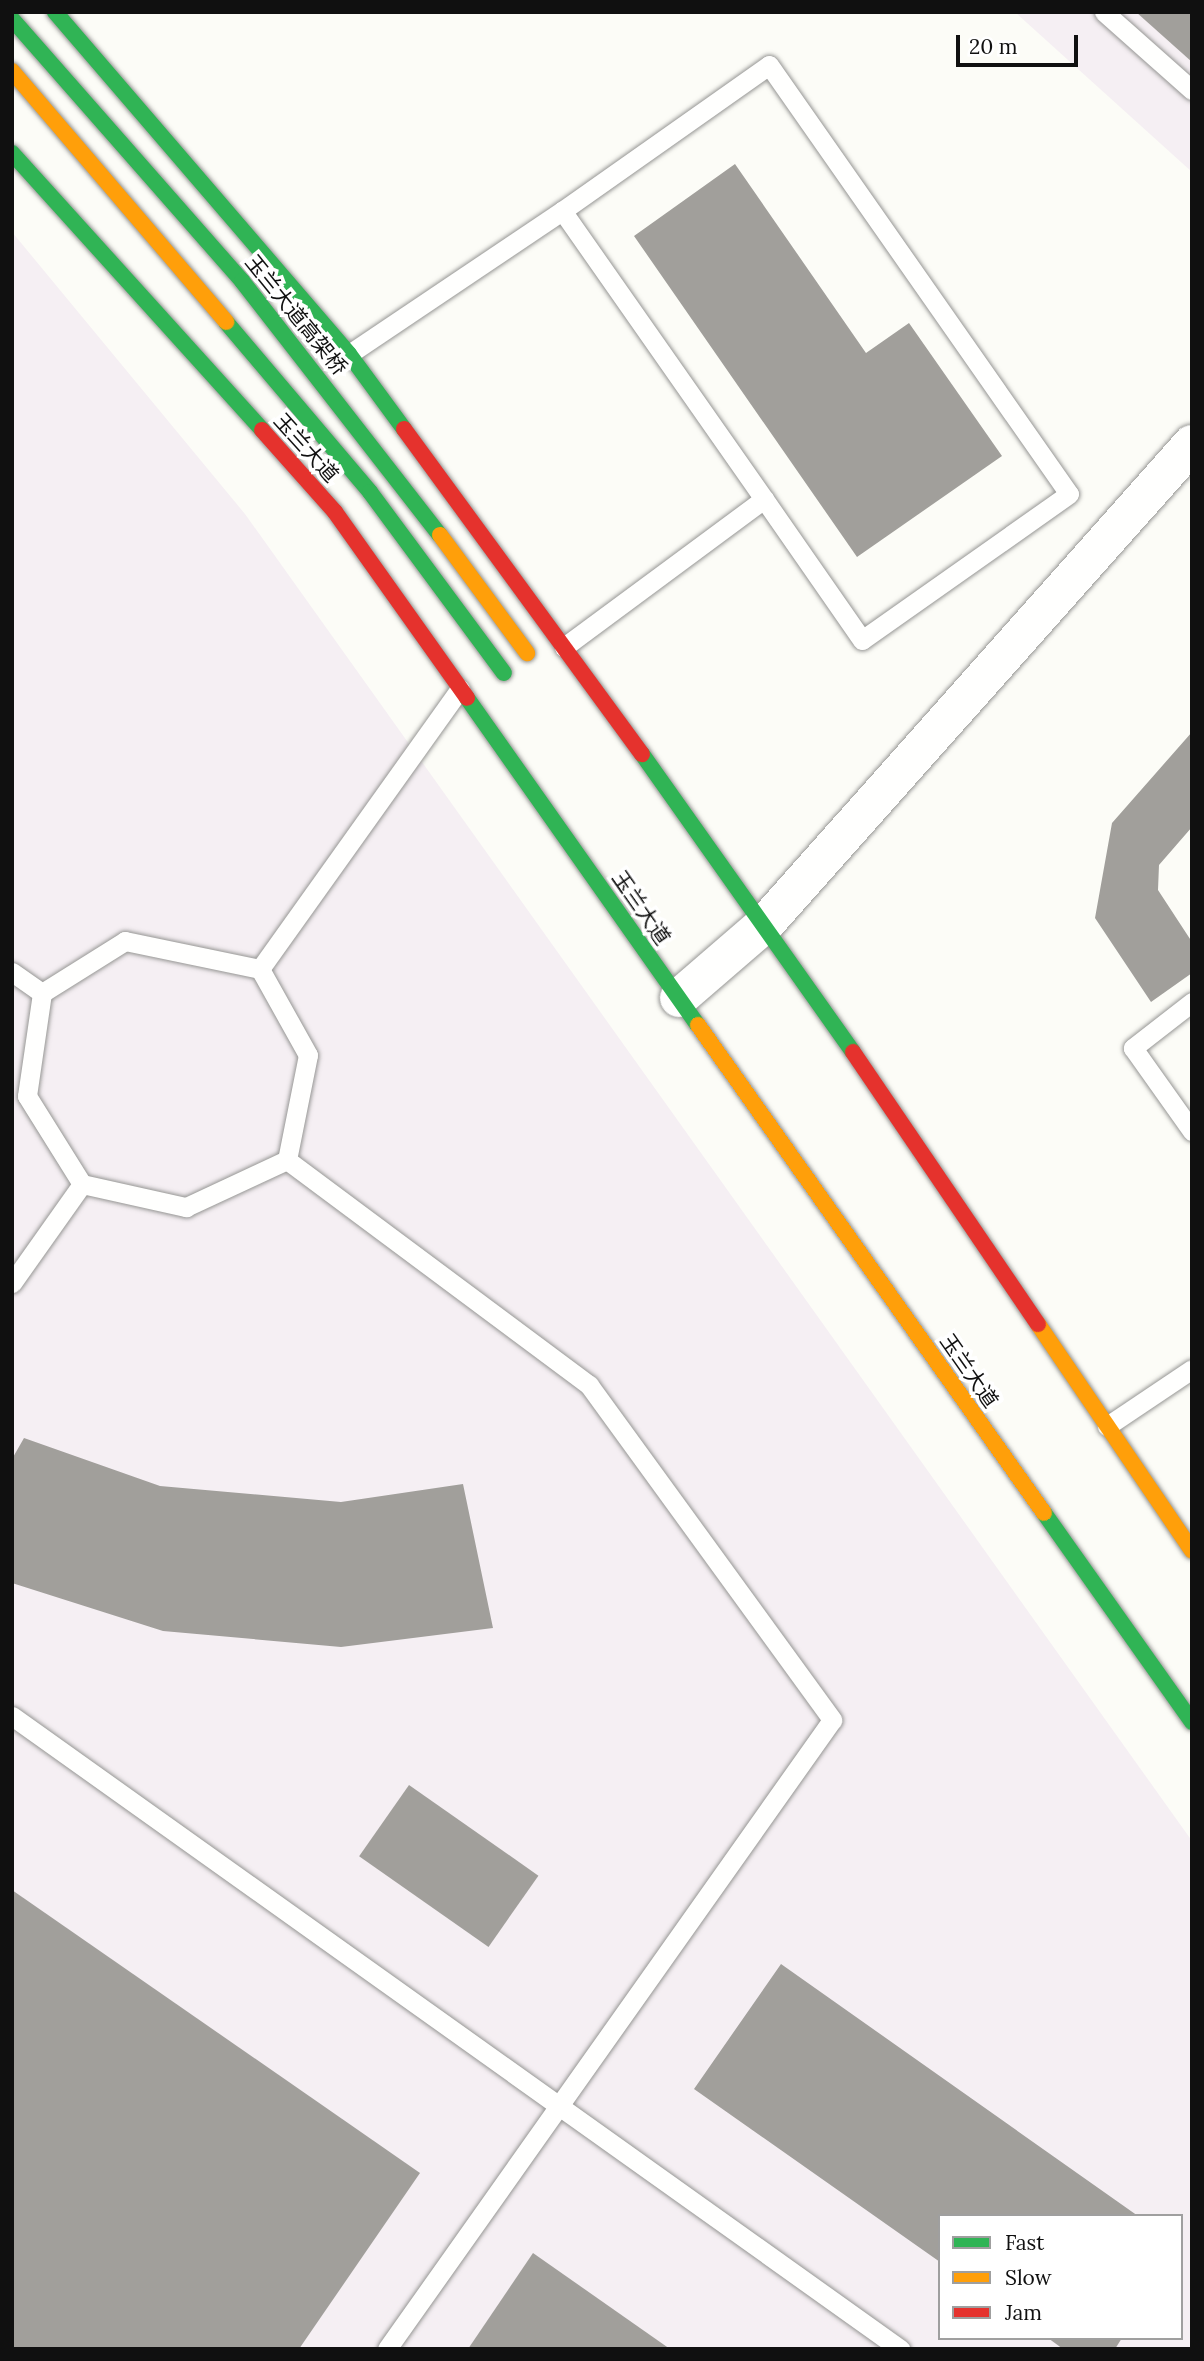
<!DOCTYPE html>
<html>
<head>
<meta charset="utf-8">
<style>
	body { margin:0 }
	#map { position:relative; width:1204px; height:2361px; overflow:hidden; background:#fcfcf7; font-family:Lora,"Noto Sans SC",serif }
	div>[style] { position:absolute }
	.industrial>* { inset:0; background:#f5eff3 }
	.building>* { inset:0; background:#a19f9b; transform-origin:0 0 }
	.roads { filter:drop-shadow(0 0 2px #969694) drop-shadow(0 0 2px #969694) }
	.lane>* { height:19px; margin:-9.5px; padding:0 9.5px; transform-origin:9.5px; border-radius:9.5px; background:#fffffe }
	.street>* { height:38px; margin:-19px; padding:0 19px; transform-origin:19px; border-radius:19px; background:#fffffe }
	.fast>* { height:16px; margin:-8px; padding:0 8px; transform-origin:8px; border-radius:8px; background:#30b455 }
	.slow>* { height:16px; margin:-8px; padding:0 8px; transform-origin:8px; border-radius:8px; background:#ff9f0a }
	.jam>* { height:16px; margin:-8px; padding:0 8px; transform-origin:8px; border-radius:8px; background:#e5322d }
	span { translate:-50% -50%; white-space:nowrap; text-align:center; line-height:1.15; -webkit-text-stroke:7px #fff; paint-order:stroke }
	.street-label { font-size:21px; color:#101010 }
	.frame { position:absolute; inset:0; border:14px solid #101010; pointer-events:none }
	.legend { position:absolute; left:938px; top:2214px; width:245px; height:126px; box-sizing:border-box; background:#fff; border:2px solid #9f9f9f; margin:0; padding:9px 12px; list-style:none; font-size:21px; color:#101010 }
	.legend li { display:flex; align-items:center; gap:14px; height:35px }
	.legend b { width:35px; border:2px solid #9f9f9f }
	.scale { position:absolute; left:956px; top:35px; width:122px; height:32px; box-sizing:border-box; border:4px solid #101010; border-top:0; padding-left:9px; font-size:21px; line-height:24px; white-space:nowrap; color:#101010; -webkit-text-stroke:5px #fff; paint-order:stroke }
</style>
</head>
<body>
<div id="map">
	<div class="industrial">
		<div style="clip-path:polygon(1015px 12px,1192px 12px,1192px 172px)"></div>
		<div style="clip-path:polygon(evenodd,12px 232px,245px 514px,1192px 1841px,1192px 2349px,12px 2349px,12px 232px,940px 2216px,1181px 2216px,1181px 2338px,940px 2338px,940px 2216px)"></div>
	</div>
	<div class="building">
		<div style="clip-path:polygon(1136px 12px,1192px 12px,1192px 62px)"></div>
		<div style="clip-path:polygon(735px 164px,866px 353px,909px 323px,1002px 456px,857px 557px,634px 236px)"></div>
		<div style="clip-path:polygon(1192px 732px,1192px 827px,1159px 865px,1158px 890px,1192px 942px,1192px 973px,1151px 1002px,1095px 918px,1112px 823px)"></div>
		<div style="clip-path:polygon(24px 1438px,160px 1486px,341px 1502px,463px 1484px,493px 1628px,341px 1647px,163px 1631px,12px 1583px,12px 1459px)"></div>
		<div style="left:409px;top:1785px;width:158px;height:87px;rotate:35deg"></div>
		<div style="clip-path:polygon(12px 1890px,420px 2173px,299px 2349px,12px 2349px)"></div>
		<div style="clip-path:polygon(781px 1964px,1138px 2216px,940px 2216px,940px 2262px,694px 2089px)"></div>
		<div style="clip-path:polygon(533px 2253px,670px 2349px,468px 2349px)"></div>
		<div style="clip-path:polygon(1048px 2338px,1122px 2338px,1115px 2349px,1063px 2349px)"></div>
	</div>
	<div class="roads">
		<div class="lane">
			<div style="left:1104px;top:12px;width:118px;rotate:41.6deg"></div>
			<div style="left:349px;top:354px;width:257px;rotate:-33.9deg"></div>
			<div style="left:564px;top:647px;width:249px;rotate:-36.5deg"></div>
			<div style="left:764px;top:499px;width:352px;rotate:-125deg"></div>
			<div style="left:562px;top:211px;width:253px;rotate:-35.2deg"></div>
			<div style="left:769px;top:65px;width:523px;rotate:55.03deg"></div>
			<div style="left:1069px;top:494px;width:253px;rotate:144.8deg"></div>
			<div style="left:862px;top:640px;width:172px;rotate:-124.8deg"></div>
			<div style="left:260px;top:969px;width:138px;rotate:-168.3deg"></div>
			<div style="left:125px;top:941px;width:98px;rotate:147.9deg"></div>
			<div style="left:42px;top:993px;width:104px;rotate:98.3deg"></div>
			<div style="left:27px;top:1096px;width:104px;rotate:58deg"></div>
			<div style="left:82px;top:1184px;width:107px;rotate:12.5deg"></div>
			<div style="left:186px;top:1207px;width:111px;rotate:-25deg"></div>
			<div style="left:287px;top:1160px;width:107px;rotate:-78.7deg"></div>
			<div style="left:308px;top:1055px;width:98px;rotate:-119.2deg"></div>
			<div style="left:260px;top:969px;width:344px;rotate:-54.5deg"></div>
			<div style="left:12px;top:972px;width:37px;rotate:35deg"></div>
			<div style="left:1192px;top:1002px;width:75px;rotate:142.1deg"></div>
			<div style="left:1133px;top:1048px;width:102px;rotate:54.6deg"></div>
			<div style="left:287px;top:1160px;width:377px;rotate:36.7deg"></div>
			<div style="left:589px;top:1385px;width:414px;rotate:54deg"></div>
			<div style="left:832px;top:1720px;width:770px;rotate:125.28deg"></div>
			<div style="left:12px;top:1283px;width:121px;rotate:-54.7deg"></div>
			<div style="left:1107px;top:1426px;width:102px;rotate:-33.8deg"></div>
			<div style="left:12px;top:1716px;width:1091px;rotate:35.48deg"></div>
		</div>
		<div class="street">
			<div style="left:679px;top:998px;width:115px;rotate:-40.8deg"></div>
			<div style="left:766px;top:923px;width:641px;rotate:-48.35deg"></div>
		</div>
		<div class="fast">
			<div style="left:55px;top:12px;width:451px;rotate:49.3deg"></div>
			<div style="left:349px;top:354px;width:93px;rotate:53.7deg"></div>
			<div style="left:12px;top:19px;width:349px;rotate:48.7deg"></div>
			<div style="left:242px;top:281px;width:322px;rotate:52.1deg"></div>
			<div style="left:12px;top:153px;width:373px;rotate:47.9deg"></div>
			<div style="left:226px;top:322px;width:223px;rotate:49.7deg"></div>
			<div style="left:370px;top:492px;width:225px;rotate:53.5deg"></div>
			<div style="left:467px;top:698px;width:400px;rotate:54.8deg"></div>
			<div style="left:642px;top:754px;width:365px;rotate:54.7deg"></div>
			<div style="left:1044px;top:1513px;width:256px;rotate:54.7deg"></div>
		</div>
		<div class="slow">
			<div style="left:12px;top:71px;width:330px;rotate:49.5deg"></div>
			<div style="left:440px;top:535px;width:147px;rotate:53.6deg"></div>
			<div style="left:698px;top:1025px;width:598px;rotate:54.66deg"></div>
			<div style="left:1038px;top:1324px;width:274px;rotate:55.8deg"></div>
		</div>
		<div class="jam">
			<div style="left:404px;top:429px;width:403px;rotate:53.8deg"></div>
			<div style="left:262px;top:430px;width:110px;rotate:48.3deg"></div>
			<div style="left:335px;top:512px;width:228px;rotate:54.6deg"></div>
			<div style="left:853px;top:1052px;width:329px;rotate:55.8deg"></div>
		</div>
	</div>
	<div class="street-label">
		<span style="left:296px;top:315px;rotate:51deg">玉兰大道高架桥</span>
		<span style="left:306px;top:448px;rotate:48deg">玉兰大道</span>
		<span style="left:641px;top:908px;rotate:55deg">玉兰大道</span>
		<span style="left:969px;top:1371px;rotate:55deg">玉兰大道</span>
	</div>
	<div class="frame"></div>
	<ul class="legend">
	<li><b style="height:9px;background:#30b455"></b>Fast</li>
	<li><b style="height:9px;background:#ff9f0a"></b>Slow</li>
	<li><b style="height:9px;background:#e5322d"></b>Jam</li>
	</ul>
	<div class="scale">20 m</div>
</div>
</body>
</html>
